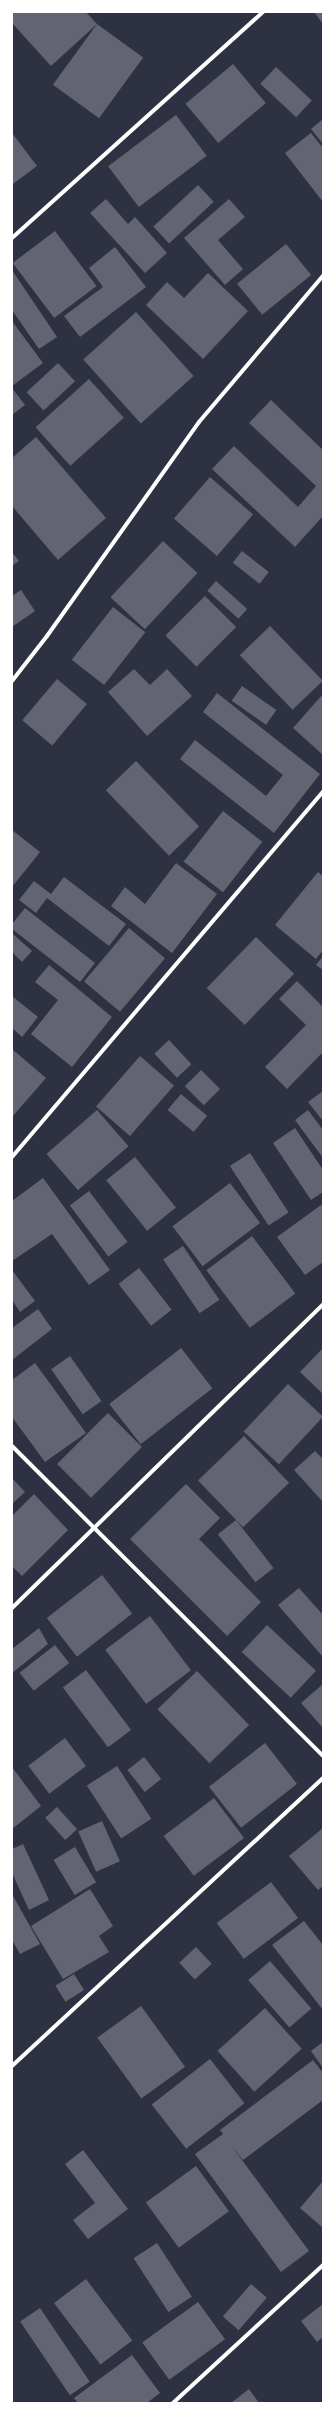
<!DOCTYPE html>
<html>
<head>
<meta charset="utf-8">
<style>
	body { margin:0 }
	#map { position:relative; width:335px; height:2415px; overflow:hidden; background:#2d3142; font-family:"Titillium Web",sans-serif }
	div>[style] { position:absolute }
	.building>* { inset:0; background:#626471; transform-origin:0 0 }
	.minor>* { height:4px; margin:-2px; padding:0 2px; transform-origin:2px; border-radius:2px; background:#fff }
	span { translate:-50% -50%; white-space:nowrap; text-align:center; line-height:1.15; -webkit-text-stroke:3.5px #fff; paint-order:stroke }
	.frame { position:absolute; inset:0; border:13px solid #fff; pointer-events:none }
</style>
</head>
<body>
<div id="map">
	<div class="building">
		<div style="clip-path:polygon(12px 12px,86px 12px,97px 24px,51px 66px,12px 23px)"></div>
		<div style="clip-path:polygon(314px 12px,323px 12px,323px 24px)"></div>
		<div style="left:97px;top:24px;width:57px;height:75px;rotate:36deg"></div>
		<div style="left:233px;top:64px;width:51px;height:62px;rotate:50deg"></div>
		<div style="left:276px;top:67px;width:49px;height:23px;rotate:43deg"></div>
		<div style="left:176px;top:115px;width:51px;height:85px;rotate:53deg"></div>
		<div style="clip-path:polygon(323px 119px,323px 144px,311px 129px)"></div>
		<div style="clip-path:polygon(12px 133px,37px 166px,13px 184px,12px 183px)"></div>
		<div style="clip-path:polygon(311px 133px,323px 148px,323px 202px,285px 153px)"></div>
		<div style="left:198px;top:185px;width:23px;height:61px;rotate:47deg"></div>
		<div style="clip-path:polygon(106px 199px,128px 224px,135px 217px,167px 253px,145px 273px,90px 213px)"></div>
		<div style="clip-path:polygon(229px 199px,245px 217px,218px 240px,243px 269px,225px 285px,184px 238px)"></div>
		<div style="left:55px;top:231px;width:69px;height:53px;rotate:53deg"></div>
		<div style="left:286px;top:244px;width:40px;height:63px;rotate:51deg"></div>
		<div style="clip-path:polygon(115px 247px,146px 287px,80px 337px,64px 316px,103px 287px,89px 268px)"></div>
		<div style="clip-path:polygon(12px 270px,57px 337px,39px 349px,12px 310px)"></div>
		<div style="clip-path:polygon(208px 273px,248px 311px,203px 359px,146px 305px,167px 282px,184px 298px)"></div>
		<div style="left:136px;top:312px;width:86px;height:71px;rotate:48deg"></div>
		<div style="clip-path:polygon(12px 321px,43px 363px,12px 386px)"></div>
		<div style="left:58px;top:363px;width:25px;height:43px;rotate:47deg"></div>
		<div style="left:89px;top:379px;width:52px;height:72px;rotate:48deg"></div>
		<div style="clip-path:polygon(12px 388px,25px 405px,12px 415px)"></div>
		<div style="clip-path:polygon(271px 400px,323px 450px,323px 516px,295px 547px,212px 469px,234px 446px,298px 507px,316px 486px,249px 423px)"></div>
		<div style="clip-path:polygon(36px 437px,106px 518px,58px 560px,12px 506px,12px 458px)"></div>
		<div style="left:210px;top:477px;width:57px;height:55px;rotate:41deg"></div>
		<div style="left:163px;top:541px;width:47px;height:77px;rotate:43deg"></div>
		<div style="left:242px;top:551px;width:34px;height:15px;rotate:38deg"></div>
		<div style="clip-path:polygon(12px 552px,19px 561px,12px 566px)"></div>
		<div style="left:216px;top:581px;width:42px;height:13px;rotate:42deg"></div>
		<div style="clip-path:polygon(21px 590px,35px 611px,12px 627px,12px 596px)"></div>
		<div style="left:205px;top:596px;width:44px;height:56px;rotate:45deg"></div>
		<div style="left:113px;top:607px;width:41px;height:67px;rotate:38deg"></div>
		<div style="left:270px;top:626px;width:76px;height:42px;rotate:46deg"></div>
		<div style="clip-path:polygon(134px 669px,150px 685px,167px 669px,192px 696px,147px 736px,108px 692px)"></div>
		<div style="left:57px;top:679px;width:39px;height:54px;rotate:40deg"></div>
		<div style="left:242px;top:686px;width:42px;height:18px;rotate:35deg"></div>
		<div style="clip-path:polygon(217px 693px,320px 774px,274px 833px,180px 759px,195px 740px,266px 796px,283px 775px,203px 712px)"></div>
		<div style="clip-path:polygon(323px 694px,323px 755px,293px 728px)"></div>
		<div style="left:136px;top:761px;width:91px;height:42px;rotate:46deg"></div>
		<div style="left:223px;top:811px;width:50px;height:64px;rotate:38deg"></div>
		<div style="clip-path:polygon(12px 830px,40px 852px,12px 887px)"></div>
		<div style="clip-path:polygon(176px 863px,217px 894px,172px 953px,111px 906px,125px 887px,145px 904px)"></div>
		<div style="clip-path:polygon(318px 872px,323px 876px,323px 950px,316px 959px,275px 925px)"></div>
		<div style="clip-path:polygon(64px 877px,126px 924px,109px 946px,47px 898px,36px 913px,19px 900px,34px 881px,51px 894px)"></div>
		<div style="clip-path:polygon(25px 908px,95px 963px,80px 982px,12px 929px,12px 924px)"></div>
		<div style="left:129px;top:928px;width:47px;height:70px;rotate:40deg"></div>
		<div style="clip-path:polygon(13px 934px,32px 951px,22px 962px,12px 952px)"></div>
		<div style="left:256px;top:937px;width:53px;height:71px;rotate:44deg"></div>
		<div style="clip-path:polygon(323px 956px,323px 970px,316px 965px)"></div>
		<div style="clip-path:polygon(49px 965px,112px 1017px,72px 1067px,31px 1034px,58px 1000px,35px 982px)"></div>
		<div style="clip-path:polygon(297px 981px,323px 1007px,323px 1052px,287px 1089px,265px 1067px,306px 1025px,279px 999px)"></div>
		<div style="clip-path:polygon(12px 996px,38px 1017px,22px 1037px,12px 1028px)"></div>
		<div style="left:169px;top:1040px;width:33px;height:20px;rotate:47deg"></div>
		<div style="clip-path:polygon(12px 1049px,46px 1078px,12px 1117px)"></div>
		<div style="left:140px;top:1056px;width:45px;height:67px;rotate:41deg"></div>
		<div style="left:201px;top:1070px;width:27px;height:23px;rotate:45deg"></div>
		<div style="clip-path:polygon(323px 1091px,323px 1121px,308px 1102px)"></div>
		<div style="left:181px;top:1094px;width:34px;height:21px;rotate:40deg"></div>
		<div style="left:97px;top:1110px;width:48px;height:67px;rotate:49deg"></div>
		<div style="clip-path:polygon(308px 1110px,323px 1130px,323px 1158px,295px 1120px)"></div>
		<div style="clip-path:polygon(295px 1128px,323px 1170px,323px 1192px,311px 1200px,273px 1143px)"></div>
		<div style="left:250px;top:1153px;width:71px;height:24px;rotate:57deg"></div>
		<div style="left:135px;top:1157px;width:65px;height:37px;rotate:51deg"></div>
		<div style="clip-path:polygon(43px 1178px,110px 1270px,89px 1285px,52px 1234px,12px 1261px,12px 1201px)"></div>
		<div style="left:230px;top:1183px;width:50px;height:72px;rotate:53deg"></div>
		<div style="left:89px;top:1191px;width:64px;height:24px;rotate:53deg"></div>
		<div style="clip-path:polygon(321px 1205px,323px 1208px,323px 1262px,305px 1275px,277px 1237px)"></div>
		<div style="left:252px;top:1236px;width:72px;height:57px;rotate:53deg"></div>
		<div style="left:183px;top:1246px;width:65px;height:24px;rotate:56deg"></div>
		<div style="left:139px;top:1268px;width:53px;height:26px;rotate:52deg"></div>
		<div style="clip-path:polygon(12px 1270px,35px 1301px,20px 1312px,12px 1300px)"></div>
		<div style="clip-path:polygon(38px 1309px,52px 1329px,12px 1360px,12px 1328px)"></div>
		<div style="left:181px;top:1348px;width:51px;height:91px;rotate:52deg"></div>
		<div style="clip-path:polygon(323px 1348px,323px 1394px,300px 1372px)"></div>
		<div style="left:70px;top:1356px;width:55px;height:23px;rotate:55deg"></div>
		<div style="clip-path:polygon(35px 1363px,86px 1433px,45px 1462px,12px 1417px,12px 1380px)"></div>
		<div style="left:288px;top:1384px;width:48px;height:65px;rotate:43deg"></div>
		<div style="left:108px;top:1413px;width:48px;height:72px;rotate:45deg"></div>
		<div style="left:244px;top:1436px;width:65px;height:64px;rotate:46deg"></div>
		<div style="clip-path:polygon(315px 1451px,323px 1459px,323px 1502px,294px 1470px)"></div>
		<div style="clip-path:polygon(12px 1478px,25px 1492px,12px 1504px)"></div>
		<div style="clip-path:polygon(186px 1484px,220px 1518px,199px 1539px,261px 1602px,227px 1636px,130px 1539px)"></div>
		<div style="clip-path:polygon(34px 1494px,68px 1530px,22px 1576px,12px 1566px,12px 1516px)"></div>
		<div style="left:236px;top:1520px;width:61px;height:23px;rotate:52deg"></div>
		<div style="left:102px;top:1575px;width:49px;height:70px;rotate:52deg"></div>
		<div style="clip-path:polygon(299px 1588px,323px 1615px,323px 1657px,278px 1605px)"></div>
		<div style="left:150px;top:1616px;width:68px;height:56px;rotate:53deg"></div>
		<div style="left:267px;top:1625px;width:67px;height:37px;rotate:43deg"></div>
		<div style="clip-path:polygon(39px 1628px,48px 1644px,12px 1673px,12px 1649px)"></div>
		<div style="left:55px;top:1645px;width:23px;height:45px;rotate:52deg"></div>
		<div style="left:86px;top:1670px;width:75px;height:29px;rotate:53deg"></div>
		<div style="left:197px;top:1671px;width:75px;height:55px;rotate:46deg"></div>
		<div style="clip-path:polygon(323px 1684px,323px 1728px,301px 1703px)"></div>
		<div style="left:65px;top:1738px;width:35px;height:46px;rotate:53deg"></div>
		<div style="left:265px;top:1743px;width:52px;height:71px;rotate:52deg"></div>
		<div style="left:144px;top:1757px;width:28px;height:21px;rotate:52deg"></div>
		<div style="left:117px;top:1766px;width:63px;height:36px;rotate:57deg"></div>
		<div style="clip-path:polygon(12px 1767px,41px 1806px,12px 1829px)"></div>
		<div style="left:214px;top:1798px;width:50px;height:63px;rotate:53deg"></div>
		<div style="left:57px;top:1807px;width:30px;height:16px;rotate:48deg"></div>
		<div style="left:102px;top:1821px;width:44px;height:26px;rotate:66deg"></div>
		<div style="clip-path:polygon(323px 1828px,323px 1886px,318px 1890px,289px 1856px)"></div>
		<div style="clip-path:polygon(23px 1844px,49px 1900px,29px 1910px,12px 1873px,12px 1849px)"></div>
		<div style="left:75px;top:1847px;width:41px;height:25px;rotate:59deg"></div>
		<div style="left:271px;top:1882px;width:45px;height:68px;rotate:53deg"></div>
		<div style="clip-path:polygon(90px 1889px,113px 1926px,99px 1936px,109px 1952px,63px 1979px,31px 1926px)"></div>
		<div style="clip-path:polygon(12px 1894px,40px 1944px,20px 1954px,12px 1940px)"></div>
		<div style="clip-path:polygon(304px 1921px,323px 1945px,323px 2010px,272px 1945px)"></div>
		<div style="left:196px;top:1947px;width:23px;height:23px;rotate:47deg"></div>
		<div style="left:270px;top:1961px;width:63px;height:29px;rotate:49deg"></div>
		<div style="left:74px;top:1974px;width:19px;height:22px;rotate:58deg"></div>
		<div style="left:141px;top:2006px;width:75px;height:54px;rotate:54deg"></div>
		<div style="left:265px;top:2008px;width:55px;height:64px;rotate:48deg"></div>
		<div style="clip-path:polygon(323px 2042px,323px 2068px,311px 2051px)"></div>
		<div style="left:210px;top:2059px;width:56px;height:74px;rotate:52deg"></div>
		<div style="clip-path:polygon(313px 2060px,323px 2073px,323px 2100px,243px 2160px,231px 2145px,309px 2251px,281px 2272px,195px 2154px,223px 2134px,220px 2130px)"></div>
		<div style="clip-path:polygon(83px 2150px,128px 2209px,88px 2239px,73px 2220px,95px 2203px,65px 2164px)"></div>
		<div style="left:196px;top:2166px;width:56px;height:62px;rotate:54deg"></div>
		<div style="clip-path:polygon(323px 2181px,323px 2228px,300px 2208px)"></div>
		<div style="left:157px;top:2243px;width:64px;height:28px;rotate:57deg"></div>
		<div style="left:86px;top:2279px;width:77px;height:40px;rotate:53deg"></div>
		<div style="left:251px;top:2284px;width:21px;height:43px;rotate:41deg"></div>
		<div style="left:198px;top:2302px;width:46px;height:69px;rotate:54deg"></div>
		<div style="clip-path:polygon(323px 2304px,323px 2337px,317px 2342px,301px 2321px)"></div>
		<div style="left:40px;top:2308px;width:89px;height:24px;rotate:56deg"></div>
		<div style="clip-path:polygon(132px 2355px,160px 2393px,147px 2403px,78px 2403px,74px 2398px)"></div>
		<div style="clip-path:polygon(249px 2389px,259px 2403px,231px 2403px)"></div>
	</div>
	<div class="minor">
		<div style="left:12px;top:238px;width:338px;rotate:-42deg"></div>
		<div style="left:12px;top:681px;width:57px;rotate:-52.1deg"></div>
		<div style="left:47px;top:636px;width:262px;rotate:-54.6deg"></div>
		<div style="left:199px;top:422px;width:192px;rotate:-49.7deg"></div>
		<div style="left:12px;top:1157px;width:480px;rotate:-49.6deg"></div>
		<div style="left:12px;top:1446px;width:439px;rotate:44.9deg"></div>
		<div style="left:12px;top:1608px;width:435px;rotate:-44.3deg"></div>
		<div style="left:12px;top:2066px;width:424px;rotate:-42.8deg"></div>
		<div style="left:173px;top:2403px;width:204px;rotate:-42.6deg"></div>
	</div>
	<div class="frame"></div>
</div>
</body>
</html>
